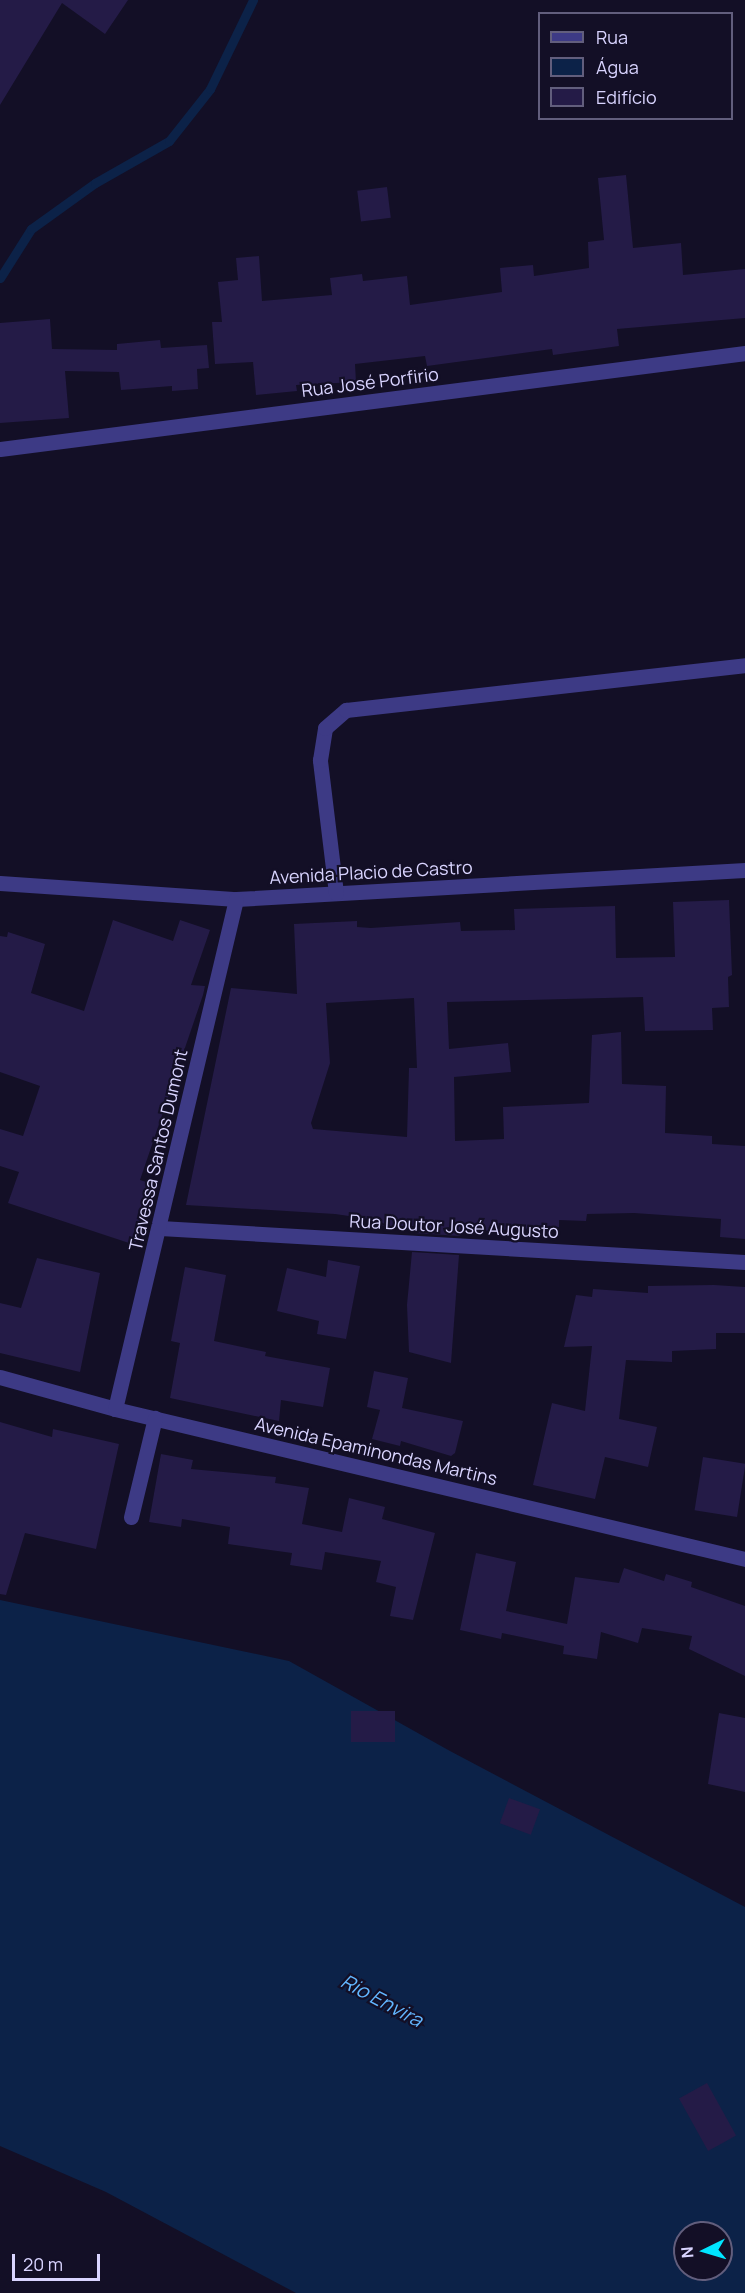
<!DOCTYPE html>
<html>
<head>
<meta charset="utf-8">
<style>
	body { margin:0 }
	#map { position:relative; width:745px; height:2293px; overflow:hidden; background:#130f26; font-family:Manrope,sans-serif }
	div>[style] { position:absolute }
	.water>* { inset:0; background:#0c2248 }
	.stream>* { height:9px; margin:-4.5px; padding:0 4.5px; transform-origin:4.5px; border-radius:4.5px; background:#0c2248 }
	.building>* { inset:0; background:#241b47; transform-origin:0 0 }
	.minor>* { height:15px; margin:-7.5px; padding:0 7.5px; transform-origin:7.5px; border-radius:7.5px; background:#3d3a85 }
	span { translate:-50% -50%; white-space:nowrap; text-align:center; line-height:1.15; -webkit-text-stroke:4.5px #130f26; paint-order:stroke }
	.street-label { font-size:18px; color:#d9d4ff }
	.water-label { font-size:20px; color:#62b6ff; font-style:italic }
	.legend { position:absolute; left:538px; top:12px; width:195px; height:108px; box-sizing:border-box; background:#130f26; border:2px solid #625e7d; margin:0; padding:8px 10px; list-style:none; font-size:18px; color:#d9d4ff }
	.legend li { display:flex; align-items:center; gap:12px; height:30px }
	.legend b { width:30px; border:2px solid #625e7d }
	.north { position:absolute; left:673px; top:2221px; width:60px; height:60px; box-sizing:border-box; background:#130f26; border:2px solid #625e7d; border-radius:50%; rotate:265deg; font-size:16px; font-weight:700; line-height:24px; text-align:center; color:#d9d4ff }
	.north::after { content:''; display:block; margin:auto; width:21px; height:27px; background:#00e5ff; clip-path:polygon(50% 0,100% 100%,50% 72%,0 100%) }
	.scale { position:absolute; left:12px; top:2254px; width:88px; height:27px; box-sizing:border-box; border:3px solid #d9d4ff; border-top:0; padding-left:8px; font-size:18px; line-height:21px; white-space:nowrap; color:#d9d4ff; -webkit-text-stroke:4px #130f26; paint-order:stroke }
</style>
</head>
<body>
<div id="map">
	<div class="water">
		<div style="clip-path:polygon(evenodd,0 1600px,289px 1661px,450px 1751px,745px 1907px,745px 2293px,296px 2293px,106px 2192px,0 2146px,0 1600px,685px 2233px,721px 2233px,721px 2269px,685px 2269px,685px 2233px)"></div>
	</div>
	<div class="stream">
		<div style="left:0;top:278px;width:58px;rotate:-57.7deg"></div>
		<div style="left:31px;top:229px;width:79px;rotate:-35.7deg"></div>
		<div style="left:95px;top:183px;width:85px;rotate:-29.6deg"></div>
		<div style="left:169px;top:141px;width:66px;rotate:-51.7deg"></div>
		<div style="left:210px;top:89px;width:99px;rotate:-64.2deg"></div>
	</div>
	<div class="building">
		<div style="clip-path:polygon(0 0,128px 0,105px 34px,62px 3px,0 105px)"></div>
		<div style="clip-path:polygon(626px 175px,633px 248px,681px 243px,683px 275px,745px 269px,745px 318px,617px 329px,619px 346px,553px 355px,552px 349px,427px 366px,425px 356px,355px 364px,356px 382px,296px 385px,297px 391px,256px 395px,253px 362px,215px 364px,212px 322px,222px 322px,218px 282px,238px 280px,236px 258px,259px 256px,262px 301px,332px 295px,330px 278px,362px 274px,363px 281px,407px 276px,410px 305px,502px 292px,500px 268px,533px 265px,534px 276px,589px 268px,588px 242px,604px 240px,598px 178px)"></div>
		<div style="left:387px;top:187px;width:31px;height:30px;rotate:83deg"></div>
		<div style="clip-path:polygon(50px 319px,52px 349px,117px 350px,117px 344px,160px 340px,161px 348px,207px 345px,209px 368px,197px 369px,198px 389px,172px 391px,172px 386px,121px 390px,119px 372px,65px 371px,69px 418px,0 423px,0 323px)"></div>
		<div style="clip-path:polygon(evenodd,729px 900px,732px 975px,728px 977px,729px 1007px,712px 1008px,713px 1030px,645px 1031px,643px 997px,447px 1002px,449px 1049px,508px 1043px,511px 1072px,454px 1077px,455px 1141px,504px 1139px,503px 1107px,589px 1103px,592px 1035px,621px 1032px,622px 1084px,666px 1086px,665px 1133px,712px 1136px,712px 1144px,745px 1146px,745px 1239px,720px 1237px,721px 1219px,634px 1213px,587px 1214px,586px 1221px,559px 1220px,559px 1227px,461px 1232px,460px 1236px,414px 1233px,414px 1226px,371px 1226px,370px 1219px,335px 1214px,186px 1205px,231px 988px,297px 994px,294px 924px,357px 921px,357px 927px,371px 928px,460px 922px,461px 931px,515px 930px,514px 909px,615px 906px,616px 958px,675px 957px,673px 902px,729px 900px,414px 998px,417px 1068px,409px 1068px,407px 1137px,313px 1129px,311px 1123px,330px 1063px,326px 1003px,414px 998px)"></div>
		<div style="clip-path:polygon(113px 920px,173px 941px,180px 920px,210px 930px,191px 985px,205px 986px,203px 995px,140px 1180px,155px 1185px,135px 1245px,8px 1203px,19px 1172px,0 1166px,0 1129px,23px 1136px,40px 1086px,0 1072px,0 936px,7px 937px,8px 932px,45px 944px,31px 993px,84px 1011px)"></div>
		<div style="clip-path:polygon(412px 1252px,459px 1255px,451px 1363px,409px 1352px,407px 1305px)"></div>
		<div style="clip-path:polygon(37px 1258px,100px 1273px,80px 1372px,0 1353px,0 1303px,21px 1308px)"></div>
		<div style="clip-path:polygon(328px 1260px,360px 1266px,346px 1339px,317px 1334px,319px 1321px,277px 1311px,287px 1268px,326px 1277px)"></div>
		<div style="clip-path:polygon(185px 1267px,226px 1275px,214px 1341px,266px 1352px,265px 1356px,330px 1368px,323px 1407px,281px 1400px,279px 1421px,170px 1398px,180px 1343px,171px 1341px)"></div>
		<div style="clip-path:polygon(714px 1285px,745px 1287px,745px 1333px,716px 1333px,716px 1349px,672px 1351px,672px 1362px,626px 1360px,619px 1419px,657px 1427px,648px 1467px,605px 1457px,595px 1499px,533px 1485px,552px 1403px,585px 1411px,592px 1346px,564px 1347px,576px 1295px,592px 1297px,593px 1289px,648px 1293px,648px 1286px)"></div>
		<div style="clip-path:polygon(374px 1371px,408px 1378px,402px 1408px,463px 1421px,455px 1453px,451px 1456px,401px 1441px,400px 1446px,372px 1439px,380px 1410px,367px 1407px)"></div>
		<div style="clip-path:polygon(0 1422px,52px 1437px,53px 1429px,119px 1444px,96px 1549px,25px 1533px,6px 1595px,0 1594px)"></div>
		<div style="clip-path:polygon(161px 1454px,193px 1460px,191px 1469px,276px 1477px,275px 1483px,309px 1488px,302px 1524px,342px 1532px,349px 1498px,385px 1507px,382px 1519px,435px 1533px,413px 1620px,390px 1616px,396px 1587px,376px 1582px,381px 1561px,325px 1552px,322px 1570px,290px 1565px,292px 1553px,228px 1544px,230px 1527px,182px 1519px,181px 1527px,149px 1522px)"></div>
		<div style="left:703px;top:1457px;width:43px;height:54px;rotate:9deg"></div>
		<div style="clip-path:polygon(476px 1553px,516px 1562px,506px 1611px,567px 1624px,575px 1577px,619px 1583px,624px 1568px,664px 1581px,666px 1574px,692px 1582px,691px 1587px,745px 1606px,745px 1676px,689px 1649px,692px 1636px,642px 1628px,638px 1643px,601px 1632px,597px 1659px,563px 1654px,564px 1646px,502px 1633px,501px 1639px,460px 1630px)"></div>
		<div style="left:351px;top:1711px;width:44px;height:31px"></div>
		<div style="clip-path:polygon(719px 1713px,745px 1718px,745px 1792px,708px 1784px)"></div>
		<div style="left:509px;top:1798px;width:33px;height:27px;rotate:20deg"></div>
		<div style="left:707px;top:2083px;width:60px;height:32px;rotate:61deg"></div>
	</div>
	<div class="minor">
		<div style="left:0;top:449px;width:751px;rotate:-7.34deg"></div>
		<div style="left:0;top:883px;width:237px;rotate:3.9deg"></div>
		<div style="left:236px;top:899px;width:510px;rotate:-3.26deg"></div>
		<div style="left:336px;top:893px;width:134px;rotate:-96.9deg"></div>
		<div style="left:320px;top:760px;width:32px;rotate:-81deg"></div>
		<div style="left:325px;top:728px;width:28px;rotate:-41deg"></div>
		<div style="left:346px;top:710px;width:402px;rotate:-6.4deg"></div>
		<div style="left:160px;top:1228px;width:586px;rotate:3.33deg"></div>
		<div style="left:0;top:1377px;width:119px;rotate:15.5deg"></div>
		<div style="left:115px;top:1409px;width:648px;rotate:13.39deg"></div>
		<div style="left:115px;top:1409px;width:524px;rotate:-76.65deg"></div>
		<div style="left:131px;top:1517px;width:102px;rotate:-76.4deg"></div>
	</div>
	<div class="street-label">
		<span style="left:370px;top:382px;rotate:-7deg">Rua José Porfirio</span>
		<span style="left:371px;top:872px;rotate:-3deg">Avenida Placio de Castro</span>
		<span style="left:158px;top:1150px;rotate:-77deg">Travessa Santos Dumont</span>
		<span style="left:454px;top:1226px;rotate:3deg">Rua Doutor José Augusto</span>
		<span style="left:376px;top:1451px;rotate:13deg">Avenida Epaminondas Martins</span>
	</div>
	<div class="water-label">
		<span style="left:382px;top:2000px;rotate:28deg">Rio Envira</span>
	</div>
	<ul class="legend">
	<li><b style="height:8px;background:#3d3a85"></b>Rua</li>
	<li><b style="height:16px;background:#0c2248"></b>Água</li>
	<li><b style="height:16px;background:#241b47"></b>Edifício</li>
	</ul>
	<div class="north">N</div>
	<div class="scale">20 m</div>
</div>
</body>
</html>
